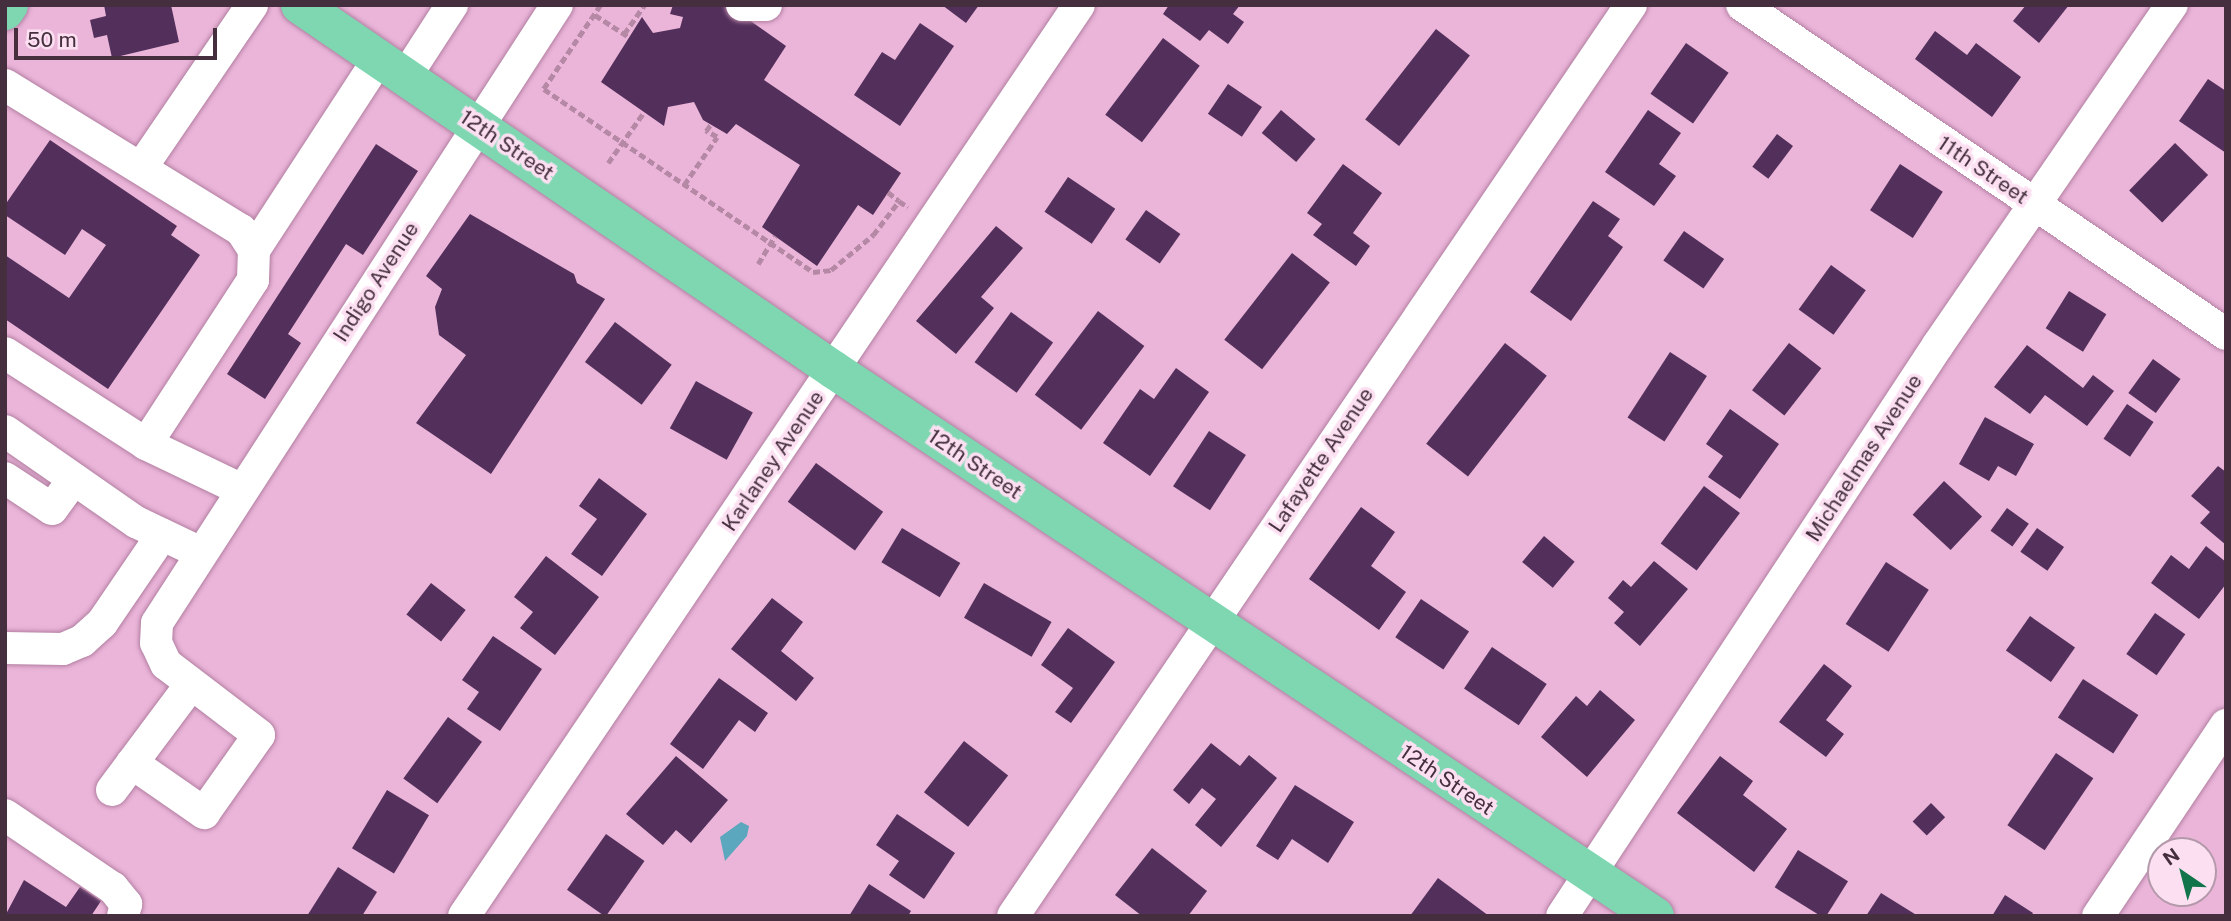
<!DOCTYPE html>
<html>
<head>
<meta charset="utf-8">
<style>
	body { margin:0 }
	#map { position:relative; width:2231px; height:921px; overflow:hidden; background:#ebb5d9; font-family:"Public Sans",sans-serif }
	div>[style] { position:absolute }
	.water>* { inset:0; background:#5ba7bd }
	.building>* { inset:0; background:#52305b; transform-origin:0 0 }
	.path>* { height:4.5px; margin-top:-2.25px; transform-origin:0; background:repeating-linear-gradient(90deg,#b589a6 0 7px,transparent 0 10.5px) }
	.roads { filter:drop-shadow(0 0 2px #b17fa1) drop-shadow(0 0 2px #b17fa1) }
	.minor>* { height:32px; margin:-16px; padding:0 16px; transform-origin:16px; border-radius:16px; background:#fff }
	.major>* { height:38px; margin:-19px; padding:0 19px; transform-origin:19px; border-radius:19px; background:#7fd7b2 }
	span { translate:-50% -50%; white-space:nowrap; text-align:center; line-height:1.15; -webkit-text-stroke:7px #fce0f2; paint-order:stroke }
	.street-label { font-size:21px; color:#452f3e }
	.frame { position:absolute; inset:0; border:7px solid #452f3e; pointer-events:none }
	.north { position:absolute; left:2147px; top:837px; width:70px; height:70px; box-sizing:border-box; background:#fce0f2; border:2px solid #b399aa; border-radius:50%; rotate:325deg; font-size:19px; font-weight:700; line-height:28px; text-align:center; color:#452f3e }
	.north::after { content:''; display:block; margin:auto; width:24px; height:32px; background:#11744b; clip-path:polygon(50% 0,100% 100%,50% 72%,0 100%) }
	.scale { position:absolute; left:14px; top:28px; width:203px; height:32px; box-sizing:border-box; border:4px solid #452f3e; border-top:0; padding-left:9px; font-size:21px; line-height:24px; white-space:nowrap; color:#452f3e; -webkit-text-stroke:5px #fce0f2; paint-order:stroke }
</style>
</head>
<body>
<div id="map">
	<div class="water">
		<div style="clip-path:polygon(741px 822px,749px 826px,747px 836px,725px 861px,720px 837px)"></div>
	</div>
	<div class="building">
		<div style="clip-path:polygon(104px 5px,171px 5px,179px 42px,112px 58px,107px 35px,94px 38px,90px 20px,106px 16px)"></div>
		<div style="clip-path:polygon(673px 5px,728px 5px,786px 46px,764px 80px,901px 173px,873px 215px,858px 205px,817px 266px,762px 227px,800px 165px,736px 124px,727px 134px,703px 120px,694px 102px,668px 107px,664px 126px,601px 82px,642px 17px,653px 33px,680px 28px,683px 17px,670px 14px)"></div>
		<div style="clip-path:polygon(942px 5px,979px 5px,966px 23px)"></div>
		<div style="clip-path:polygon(1169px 5px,1240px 5px,1233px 14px,1244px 22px,1228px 44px,1209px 30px,1200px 41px,1163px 14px)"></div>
		<div style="clip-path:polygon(2026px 5px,2069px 5px,2039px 43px,2013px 21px)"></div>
		<div style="clip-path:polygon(920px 23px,954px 46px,900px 126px,854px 95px,882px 52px,895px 60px)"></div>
		<div style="left:1436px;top:29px;width:43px;height:115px;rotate:38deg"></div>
		<div style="clip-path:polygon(1935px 31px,1967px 55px,1976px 43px,2021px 77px,1992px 117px,1915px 59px)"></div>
		<div style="left:1163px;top:38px;width:46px;height:96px;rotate:37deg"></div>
		<div style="left:1686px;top:43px;width:52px;height:62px;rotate:35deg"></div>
		<div style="clip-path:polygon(2208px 79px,2226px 91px,2226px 153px,2179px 121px)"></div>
		<div style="left:1228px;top:84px;width:41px;height:36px;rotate:34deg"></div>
		<div style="left:1281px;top:110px;width:45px;height:30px;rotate:40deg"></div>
		<div style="clip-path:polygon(1648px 110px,1681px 133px,1659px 164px,1676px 176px,1654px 206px,1605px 172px)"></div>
		<div style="left:1777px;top:134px;width:20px;height:41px;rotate:37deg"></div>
		<div style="clip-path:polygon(50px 140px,177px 226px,171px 235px,200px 255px,108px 389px,5px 319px,5px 255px,69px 298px,106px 245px,82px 229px,65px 255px,5px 215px,5px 205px)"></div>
		<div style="left:2175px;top:143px;width:46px;height:66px;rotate:44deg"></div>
		<div style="clip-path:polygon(376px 144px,418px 171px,363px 255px,346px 244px,288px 334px,301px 343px,265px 399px,227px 374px)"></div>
		<div style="clip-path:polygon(1343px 164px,1382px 193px,1353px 233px,1370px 246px,1356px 266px,1313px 235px,1322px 224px,1307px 213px)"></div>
		<div style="left:1900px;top:164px;width:51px;height:55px;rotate:33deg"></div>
		<div style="left:1068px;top:177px;width:57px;height:42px;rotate:34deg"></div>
		<div style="clip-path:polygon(1593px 201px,1620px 219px,1608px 236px,1623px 247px,1571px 321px,1530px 292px)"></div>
		<div style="left:1146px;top:210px;width:42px;height:36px;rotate:35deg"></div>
		<div style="clip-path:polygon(470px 214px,574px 274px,577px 283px,605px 299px,491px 474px,416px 423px,466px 355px,439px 335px,435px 307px,442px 289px,426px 276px)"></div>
		<div style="clip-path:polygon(996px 226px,1023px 248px,981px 297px,994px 308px,956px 354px,916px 321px)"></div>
		<div style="left:1684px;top:231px;width:49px;height:36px;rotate:35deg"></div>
		<div style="left:1292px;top:253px;width:48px;height:110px;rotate:38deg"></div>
		<div style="left:1831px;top:265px;width:43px;height:55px;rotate:36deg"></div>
		<div style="left:2069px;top:291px;width:44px;height:44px;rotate:32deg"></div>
		<div style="left:1098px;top:311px;width:58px;height:105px;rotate:37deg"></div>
		<div style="left:1011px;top:312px;width:52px;height:62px;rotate:36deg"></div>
		<div style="left:615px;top:322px;width:71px;height:50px;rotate:37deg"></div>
		<div style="left:1505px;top:343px;width:53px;height:128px;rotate:38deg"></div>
		<div style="left:1789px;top:343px;width:41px;height:60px;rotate:38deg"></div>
		<div style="clip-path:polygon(2027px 345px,2083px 388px,2093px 375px,2114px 391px,2087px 426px,2045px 395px,2030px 414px,1994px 387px)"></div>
		<div style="left:1670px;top:352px;width:44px;height:78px;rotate:33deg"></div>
		<div style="left:2153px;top:359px;width:34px;height:42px;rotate:36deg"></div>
		<div style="clip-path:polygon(1176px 368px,1209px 392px,1150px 476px,1103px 443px,1140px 389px,1154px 399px)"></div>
		<div style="left:696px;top:381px;width:65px;height:54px;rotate:29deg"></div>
		<div style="left:2127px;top:404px;width:32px;height:42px;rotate:34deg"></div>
		<div style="clip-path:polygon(1730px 409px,1779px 444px,1740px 499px,1708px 477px,1723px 456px,1706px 444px)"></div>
		<div style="clip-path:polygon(1985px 417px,2034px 444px,2016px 476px,1998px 466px,1989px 481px,1959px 464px)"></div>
		<div style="left:1209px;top:431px;width:44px;height:66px;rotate:33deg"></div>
		<div style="left:816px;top:463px;width:83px;height:48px;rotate:36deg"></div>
		<div style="clip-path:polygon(2218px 466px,2226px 472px,2226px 545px,2200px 523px,2210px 512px,2191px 496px)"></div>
		<div style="clip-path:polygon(599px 478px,647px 514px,602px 576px,571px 554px,597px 519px,579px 506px)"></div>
		<div style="left:1944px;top:481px;width:52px;height:46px;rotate:43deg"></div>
		<div style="left:1704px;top:486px;width:45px;height:72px;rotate:37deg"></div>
		<div style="clip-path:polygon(1361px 507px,1395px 532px,1371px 566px,1406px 592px,1379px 630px,1309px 579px)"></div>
		<div style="left:2007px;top:508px;width:27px;height:28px;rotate:36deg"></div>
		<div style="left:902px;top:528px;width:68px;height:40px;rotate:31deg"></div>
		<div style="left:2037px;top:528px;width:33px;height:29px;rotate:35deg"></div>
		<div style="left:1544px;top:536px;width:40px;height:34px;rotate:40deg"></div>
		<div style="clip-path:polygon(2206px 546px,2226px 562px,2226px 584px,2199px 619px,2151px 583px,2171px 555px,2189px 569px)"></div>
		<div style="clip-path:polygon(546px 556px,599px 597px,555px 655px,520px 628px,533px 612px,514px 597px)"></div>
		<div style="clip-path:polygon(1654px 561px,1688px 589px,1640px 646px,1614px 623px,1624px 612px,1608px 598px,1623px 580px,1631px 587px)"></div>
		<div style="left:1886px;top:562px;width:51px;height:74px;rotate:33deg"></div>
		<div style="left:431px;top:583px;width:44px;height:40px;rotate:38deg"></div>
		<div style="left:984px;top:583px;width:78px;height:40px;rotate:30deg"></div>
		<div style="clip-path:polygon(772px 598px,803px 622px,781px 651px,814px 678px,796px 701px,731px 649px)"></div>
		<div style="left:1421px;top:599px;width:58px;height:46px;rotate:34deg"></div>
		<div style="left:2155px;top:613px;width:37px;height:50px;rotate:35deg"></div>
		<div style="left:2030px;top:616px;width:55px;height:42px;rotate:35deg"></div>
		<div style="clip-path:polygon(1068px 628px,1115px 662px,1071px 723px,1055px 712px,1073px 688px,1041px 665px)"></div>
		<div style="clip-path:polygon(493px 636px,542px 669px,500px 731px,467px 709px,479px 692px,462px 680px)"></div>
		<div style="left:1492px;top:647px;width:66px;height:50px;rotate:34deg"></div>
		<div style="clip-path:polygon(1824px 664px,1852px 686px,1826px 720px,1844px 734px,1826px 757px,1779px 722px)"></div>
		<div style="clip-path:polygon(719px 678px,768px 713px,755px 732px,739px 720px,703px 769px,670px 744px)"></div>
		<div style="left:2083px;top:679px;width:66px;height:46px;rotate:33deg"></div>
		<div style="clip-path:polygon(1600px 690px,1635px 720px,1587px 777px,1541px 737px,1576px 696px,1587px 706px)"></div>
		<div style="left:448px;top:717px;width:42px;height:76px;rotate:36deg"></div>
		<div style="left:964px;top:741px;width:56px;height:65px;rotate:38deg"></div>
		<div style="clip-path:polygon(1211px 743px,1240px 766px,1249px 755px,1277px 778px,1221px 847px,1195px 825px,1216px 799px,1202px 788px,1189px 804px,1173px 790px)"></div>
		<div style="left:2056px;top:753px;width:45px;height:87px;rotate:34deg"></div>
		<div style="clip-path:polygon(676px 756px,728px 800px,691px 843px,676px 830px,663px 845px,626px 814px)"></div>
		<div style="clip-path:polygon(1720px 756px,1753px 781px,1743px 795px,1787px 829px,1754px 872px,1677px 813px)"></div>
		<div style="clip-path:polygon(1295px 785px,1354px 822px,1328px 863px,1292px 839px,1278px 860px,1256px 846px)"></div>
		<div style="left:387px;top:790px;width:49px;height:68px;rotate:31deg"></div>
		<div style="left:1931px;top:803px;width:20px;height:26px;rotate:45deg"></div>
		<div style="clip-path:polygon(897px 814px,955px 853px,924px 899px,889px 875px,899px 861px,876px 845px)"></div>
		<div style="left:606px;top:834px;width:47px;height:68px;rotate:35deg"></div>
		<div style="clip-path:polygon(1152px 848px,1207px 891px,1188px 916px,1142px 916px,1115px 895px)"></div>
		<div style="left:1798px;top:850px;width:59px;height:44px;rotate:32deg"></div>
		<div style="clip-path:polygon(338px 867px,377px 892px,362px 916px,307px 916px)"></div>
		<div style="clip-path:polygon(1438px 878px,1489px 916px,1410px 916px)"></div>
		<div style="clip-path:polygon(24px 880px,66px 907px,80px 887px,101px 901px,91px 916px,5px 916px)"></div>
		<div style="clip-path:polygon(869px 884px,911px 911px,908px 916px,849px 916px)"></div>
		<div style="clip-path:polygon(1881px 893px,1918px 916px,1866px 916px)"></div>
		<div style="clip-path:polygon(2005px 895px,2033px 913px,2031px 916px,1992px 916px)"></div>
	</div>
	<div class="path">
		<div style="left:601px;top:5px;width:102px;rotate:124.2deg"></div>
		<div style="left:544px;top:89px;width:325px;rotate:34.2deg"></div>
		<div style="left:813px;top:272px;width:18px;rotate:-6deg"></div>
		<div style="left:831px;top:270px;width:55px;rotate:-39.8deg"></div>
		<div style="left:873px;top:235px;width:43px;rotate:-52.6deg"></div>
		<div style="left:899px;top:201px;width:11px;rotate:34deg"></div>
		<div style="left:675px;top:5px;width:6px"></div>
		<div style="left:595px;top:15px;width:40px;rotate:32.9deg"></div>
		<div style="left:624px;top:34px;width:35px;rotate:-55deg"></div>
		<div style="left:608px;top:163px;width:62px;rotate:-54.8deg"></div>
		<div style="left:684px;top:185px;width:58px;rotate:-55.5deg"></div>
		<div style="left:717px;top:137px;width:13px;rotate:-151deg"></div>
		<div style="left:706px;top:131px;width:9px;rotate:-54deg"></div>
		<div style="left:888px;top:192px;width:14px;rotate:39deg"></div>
		<div style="left:758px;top:264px;width:33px;rotate:-59deg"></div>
	</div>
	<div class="roads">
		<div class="minor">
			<div style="left:742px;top:5px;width:24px"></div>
			<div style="left:1742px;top:5px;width:585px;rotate:34.21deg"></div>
			<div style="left:406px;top:76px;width:85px;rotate:-57.1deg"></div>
			<div style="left:5px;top:85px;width:277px;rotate:31.6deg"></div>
			<div style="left:241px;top:230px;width:24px;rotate:57deg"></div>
			<div style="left:254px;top:250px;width:30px;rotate:92deg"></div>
			<div style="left:253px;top:280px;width:196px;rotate:123.1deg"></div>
			<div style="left:141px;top:168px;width:197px;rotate:-55.7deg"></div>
			<div style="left:254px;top:250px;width:229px;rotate:-56.9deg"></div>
			<div style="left:5px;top:353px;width:168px;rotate:32.8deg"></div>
			<div style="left:146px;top:444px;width:106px;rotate:25.6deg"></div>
			<div style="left:5px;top:431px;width:160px;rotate:34.8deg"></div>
			<div style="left:136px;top:522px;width:72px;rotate:25.5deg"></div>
			<div style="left:5px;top:478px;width:56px;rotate:33.4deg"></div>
			<div style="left:52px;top:509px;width:37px;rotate:-54deg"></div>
			<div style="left:5px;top:648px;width:58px;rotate:1deg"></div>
			<div style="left:63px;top:649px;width:21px;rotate:-23deg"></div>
			<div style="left:82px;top:641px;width:27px;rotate:-42deg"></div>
			<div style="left:102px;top:623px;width:107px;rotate:-55.7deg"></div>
			<div style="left:132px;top:763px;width:88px;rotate:34.8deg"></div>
			<div style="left:204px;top:813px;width:95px;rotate:-54.8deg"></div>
			<div style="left:259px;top:735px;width:117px;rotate:-142.6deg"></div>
			<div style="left:166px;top:664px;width:23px;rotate:-115deg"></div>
			<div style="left:156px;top:643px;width:20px;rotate:-87deg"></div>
			<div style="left:157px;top:623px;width:736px;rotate:-57.09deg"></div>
			<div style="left:112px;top:790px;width:129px;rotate:-53.2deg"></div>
			<div style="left:5px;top:815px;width:130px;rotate:34.1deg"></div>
			<div style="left:113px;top:888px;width:21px;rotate:51deg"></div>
			<div style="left:126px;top:904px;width:12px;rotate:104deg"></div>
			<div style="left:464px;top:916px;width:1099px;rotate:-55.98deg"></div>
			<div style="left:1013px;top:916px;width:1101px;rotate:-55.85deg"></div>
			<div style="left:1562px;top:916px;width:684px;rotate:-56.64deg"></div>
			<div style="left:1938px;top:345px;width:413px;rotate:-55.5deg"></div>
			<div style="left:2098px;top:916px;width:230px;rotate:-56.2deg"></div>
		</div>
		<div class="major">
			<div style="left:300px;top:5px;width:647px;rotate:34.35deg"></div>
			<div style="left:834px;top:370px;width:986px;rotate:33.63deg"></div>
			<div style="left:5px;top:11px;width:7px;rotate:-56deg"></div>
		</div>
	</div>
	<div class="street-label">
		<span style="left:507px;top:145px;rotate:34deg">12th Street</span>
		<span style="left:1983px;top:170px;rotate:34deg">11th Street</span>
		<span style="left:376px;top:282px;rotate:-57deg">Indigo Avenue</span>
		<span style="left:1864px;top:458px;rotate:-57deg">Michaelmas Avenue</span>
		<span style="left:1321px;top:460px;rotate:-56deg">Lafayette Avenue</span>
		<span style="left:773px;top:461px;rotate:-56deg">Karlaney Avenue</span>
		<span style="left:975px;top:464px;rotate:34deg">12th Street</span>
		<span style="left:1447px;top:780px;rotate:34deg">12th Street</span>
	</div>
	<div class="frame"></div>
	<div class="north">N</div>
	<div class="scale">50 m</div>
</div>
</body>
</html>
